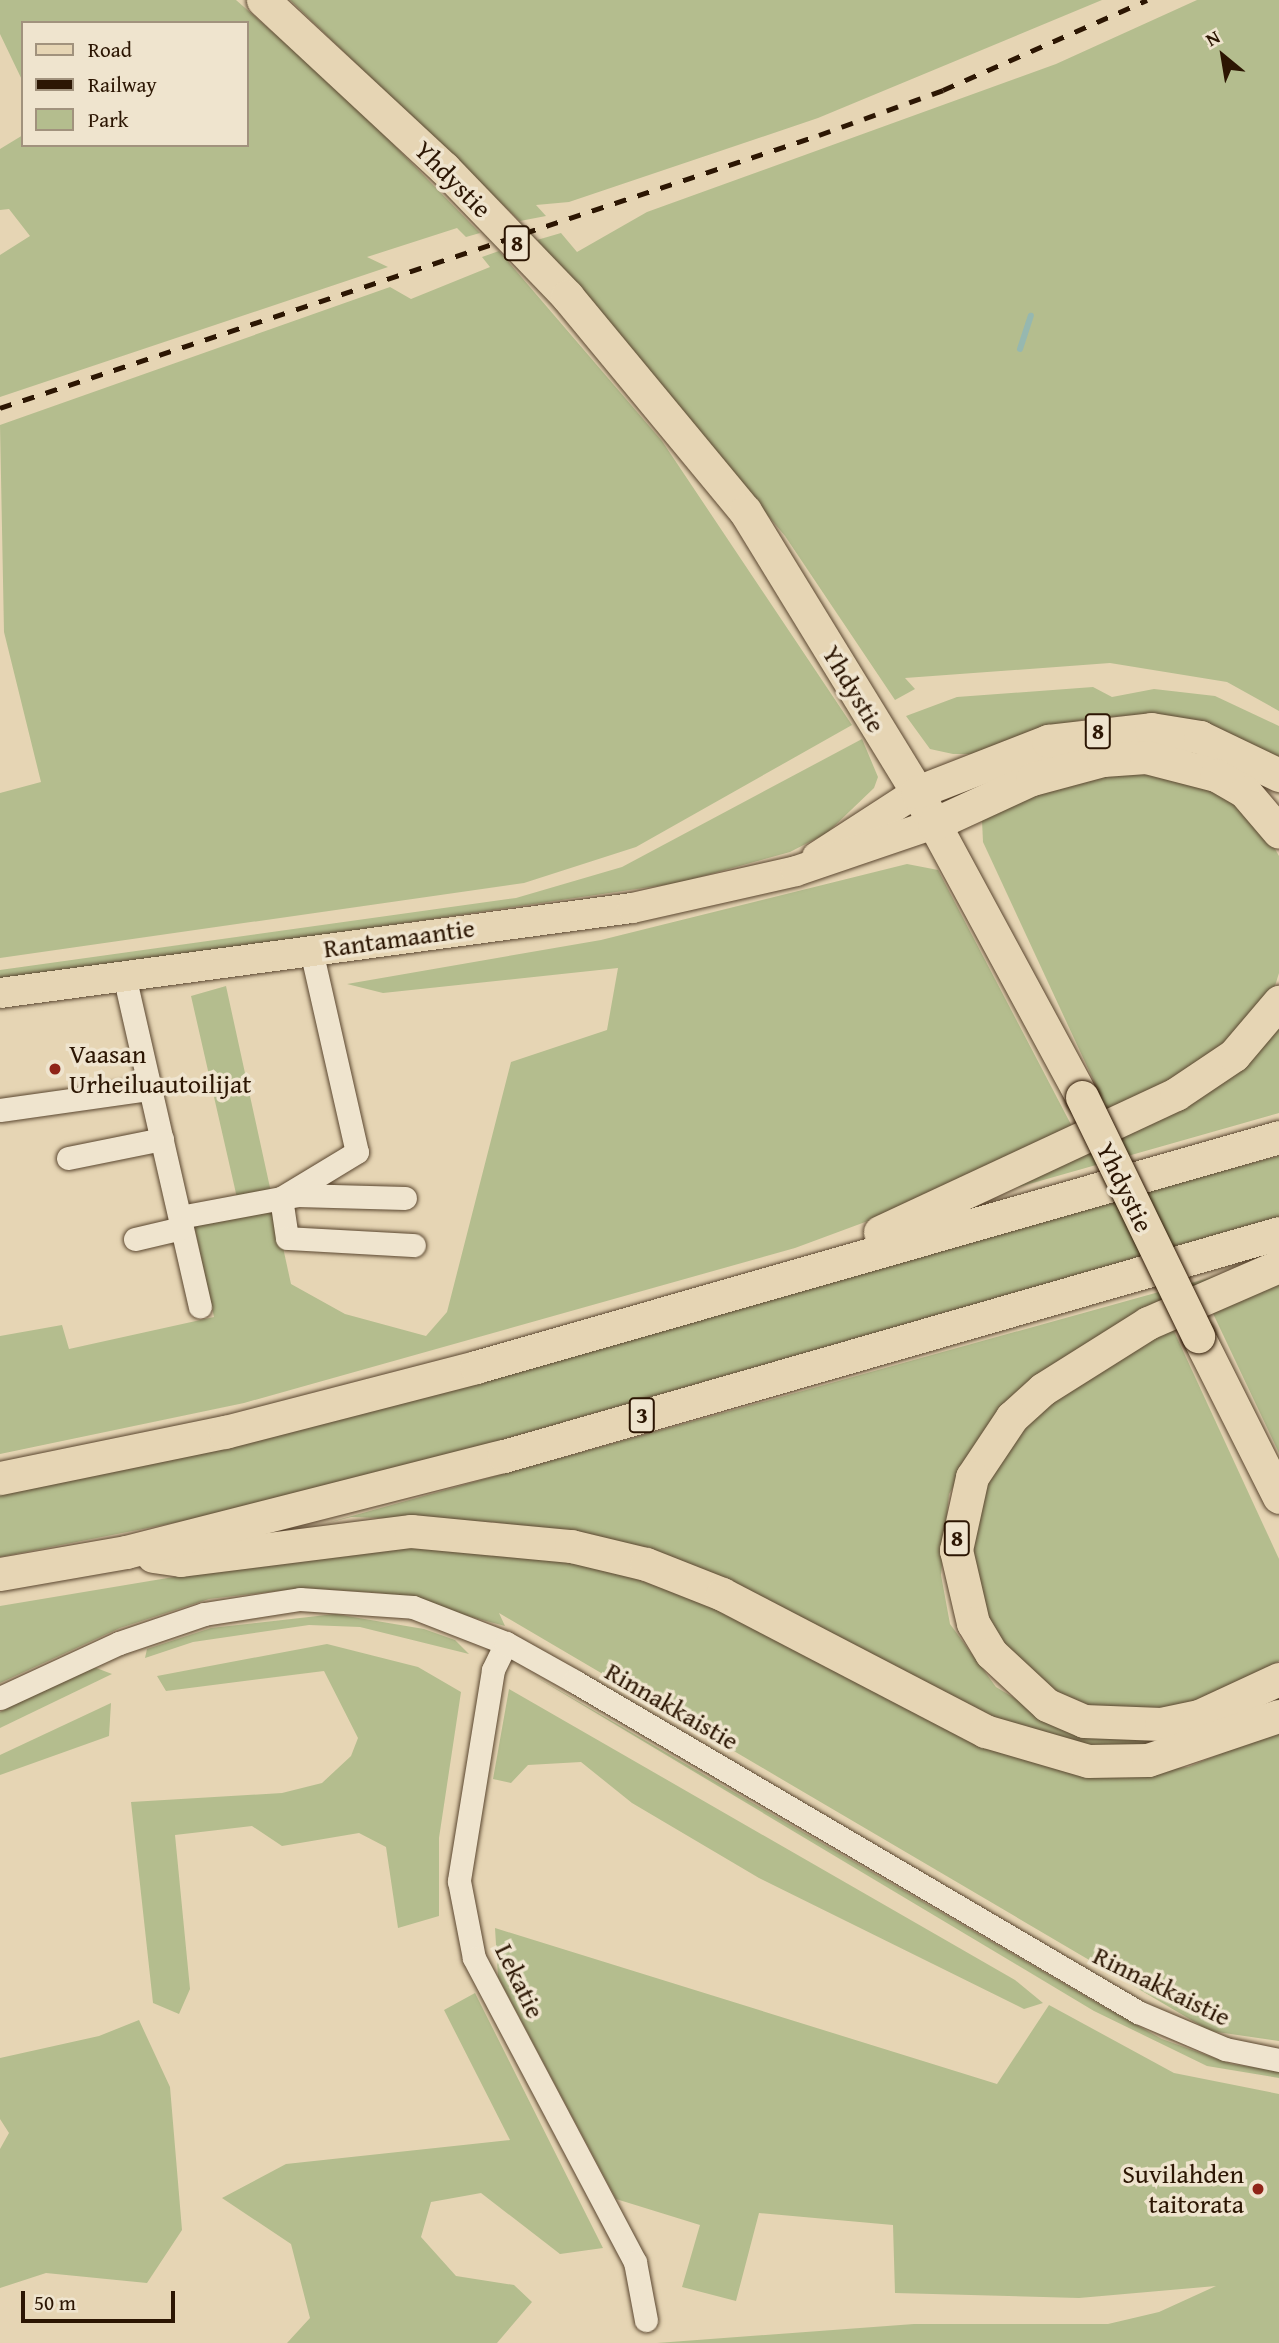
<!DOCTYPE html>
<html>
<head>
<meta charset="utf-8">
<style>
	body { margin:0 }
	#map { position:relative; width:1279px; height:2343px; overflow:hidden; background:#e6d5b4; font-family:"Gentium Book Plus",serif }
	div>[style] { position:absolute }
	.green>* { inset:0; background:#b4bd8e }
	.stream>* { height:6px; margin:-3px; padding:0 3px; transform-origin:3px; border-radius:3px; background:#96b8b0 }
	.roads { filter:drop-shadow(0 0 2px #5a462f) drop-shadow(0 0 2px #5a462f) }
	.minor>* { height:23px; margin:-11.5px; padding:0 11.5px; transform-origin:11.5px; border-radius:11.5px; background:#efe4ce }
	.major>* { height:30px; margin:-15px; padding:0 15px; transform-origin:15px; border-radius:15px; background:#e6d5b4 }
	.highway>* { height:33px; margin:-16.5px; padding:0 16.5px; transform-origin:16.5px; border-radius:16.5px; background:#e6d5b4 }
	.rail>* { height:5px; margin-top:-2.5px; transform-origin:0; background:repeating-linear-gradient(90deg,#2c1603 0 12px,transparent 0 24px) }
	.bridges { filter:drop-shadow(0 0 2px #2c1603) drop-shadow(0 0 2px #2c1603) }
	.highway-bridge>* { height:33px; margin:-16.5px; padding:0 16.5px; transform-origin:16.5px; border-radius:16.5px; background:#e6d5b4 }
	.dots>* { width:19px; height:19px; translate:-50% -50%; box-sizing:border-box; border:4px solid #efe4ce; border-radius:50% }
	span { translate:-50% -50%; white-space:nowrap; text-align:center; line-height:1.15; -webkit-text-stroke:7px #efe4ce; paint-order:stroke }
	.shield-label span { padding:2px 5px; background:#efe4ce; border:2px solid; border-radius:5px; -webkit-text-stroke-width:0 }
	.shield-label { font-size:24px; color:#2c1603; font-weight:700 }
	.street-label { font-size:26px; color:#2c1603 }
	.poi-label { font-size:26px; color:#2c1603 }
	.left { translate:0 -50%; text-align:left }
	.right { translate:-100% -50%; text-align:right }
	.legend { position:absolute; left:21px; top:21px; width:228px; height:126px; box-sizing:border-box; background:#efe4ce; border:2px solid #a1927d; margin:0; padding:9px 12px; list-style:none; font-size:21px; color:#2c1603 }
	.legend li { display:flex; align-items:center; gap:14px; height:35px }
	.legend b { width:35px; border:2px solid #a1927d }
	.north { position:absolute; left:1188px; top:21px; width:70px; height:70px; -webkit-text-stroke:5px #efe4ce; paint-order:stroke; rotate:330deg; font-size:19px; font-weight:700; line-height:28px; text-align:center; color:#2c1603 }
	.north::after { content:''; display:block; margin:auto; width:24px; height:32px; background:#2c1603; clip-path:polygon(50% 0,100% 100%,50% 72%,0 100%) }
	.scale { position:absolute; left:21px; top:2291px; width:154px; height:32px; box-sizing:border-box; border:4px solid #2c1603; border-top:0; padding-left:9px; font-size:21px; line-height:24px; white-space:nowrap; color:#2c1603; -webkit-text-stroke:5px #efe4ce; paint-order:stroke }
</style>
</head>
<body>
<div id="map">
	<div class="green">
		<div style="clip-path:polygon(0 0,236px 0,350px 100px,480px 233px,466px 237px,457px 228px,367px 257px,388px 267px,0 397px,0 255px,30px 236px,9px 209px,0 210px,0 149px,23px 135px,23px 145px,247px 145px,247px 23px,23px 23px,23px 82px,0 34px)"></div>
		<div style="clip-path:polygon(290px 0,1102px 0,818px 118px,569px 202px,536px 205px,546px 216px,520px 221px)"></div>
		<div style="clip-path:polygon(1197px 0,1279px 0,1279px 711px,1227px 682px,1110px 663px,905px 678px,915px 689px,895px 700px,785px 536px,537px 240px,561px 233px,577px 252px,647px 212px,1056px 64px)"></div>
		<div style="clip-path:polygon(499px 251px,662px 441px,852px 725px,636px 847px,524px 883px,0 958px,0 793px,41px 782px,4px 632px,0 425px,390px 287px,411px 299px,490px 267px,482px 257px)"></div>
		<div style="clip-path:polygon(1093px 687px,1112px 697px,1154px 689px,1215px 696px,1279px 726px,1279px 758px,1205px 725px,1132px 715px,1081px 720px,979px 754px,953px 754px,930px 749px,906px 716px,957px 697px)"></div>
		<div style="clip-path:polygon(862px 739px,878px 777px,874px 788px,827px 833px,790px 852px,678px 883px,0 982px,0 970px,516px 898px,622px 867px)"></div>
		<div style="clip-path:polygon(1169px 768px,1220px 791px,1260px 822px,1279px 856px,1279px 973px,1271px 999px,1210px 1058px,1111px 1118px,983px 842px,982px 820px,1014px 795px,1090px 776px)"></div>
		<div style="clip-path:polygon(907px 864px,938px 870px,1076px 1134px,957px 1188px,795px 1248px,244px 1403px,0 1454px,0 1336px,62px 1325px,69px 1349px,214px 1317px,193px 1220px,240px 1211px,191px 996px,226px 986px,291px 1284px,345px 1314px,426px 1336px,447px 1312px,511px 1062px,607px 1030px,618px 968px,383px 993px,347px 984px,601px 940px)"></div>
		<div style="clip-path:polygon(1279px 1022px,1279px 1113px,1015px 1188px,1191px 1097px)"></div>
		<div style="clip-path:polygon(1279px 1156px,1279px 1217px,480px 1446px,209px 1516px,0 1557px,0 1494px)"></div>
		<div style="clip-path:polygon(1220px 1275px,989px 1427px,949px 1494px,941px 1575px,950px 1624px,996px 1687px,1062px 1727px,1147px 1740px,1218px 1721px,1279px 1691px,1279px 1702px,1131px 1751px,1031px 1736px,723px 1578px,584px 1536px,494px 1522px,351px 1517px,323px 1524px)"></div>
		<div style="clip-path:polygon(1279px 1281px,1279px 1453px,1209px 1305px)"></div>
		<div style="clip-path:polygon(1172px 1327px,1279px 1559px,1279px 1661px,1250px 1679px,1171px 1710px,1096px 1708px,1038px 1684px,1004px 1652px,986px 1620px,970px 1567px,974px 1515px,993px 1464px,1035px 1416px,1091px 1372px)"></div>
		<div style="clip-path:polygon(406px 1546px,577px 1559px,689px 1597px,1109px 1774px,1188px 1767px,1279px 1730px,1279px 2041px,1210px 2031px,499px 1613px,505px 1626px,381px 1593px,303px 1588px,209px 1599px,120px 1628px,0 1683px,0 1606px,287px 1558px)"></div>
		<div style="clip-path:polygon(335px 1614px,424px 1629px,455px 1640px,469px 1654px,360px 1627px,309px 1625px,193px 1642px,145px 1658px,147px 1649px,211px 1628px)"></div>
		<div style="clip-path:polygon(327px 1644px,418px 1667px,461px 1692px,439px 1838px,439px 1916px,398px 1928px,386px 1847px,359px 1833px,282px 1846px,252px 1826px,175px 1835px,190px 1989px,179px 2014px,153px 2003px,131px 1802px,282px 1793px,322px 1783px,351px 1756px,358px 1738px,324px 1671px,166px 1691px,157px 1676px)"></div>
		<div style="clip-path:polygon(91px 1666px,112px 1674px,0 1728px,0 1712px)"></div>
		<div style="clip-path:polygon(524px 1670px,1104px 2007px,1162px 2039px,1231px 2064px,1279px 2071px,1279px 2078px,1207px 2066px,1094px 2011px)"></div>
		<div style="clip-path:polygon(509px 1689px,1015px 1980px,1043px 2003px,1024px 2009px,759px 1878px,632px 1803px,581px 1762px,528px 1765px,511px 1783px,493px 1779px)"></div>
		<div style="clip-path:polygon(111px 1703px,109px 1736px,0 1775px,0 1755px)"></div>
		<div style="clip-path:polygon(495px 1928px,997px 2084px,1049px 2005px,1174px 2073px,1279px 2094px,1279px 2343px,657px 2343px,914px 2324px,1108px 2324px,1159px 2312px,1216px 2286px,1079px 2298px,895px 2293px,893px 2225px,759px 2213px,736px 2301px,682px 2287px,700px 2225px,616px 2199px,498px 1977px)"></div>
		<div style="clip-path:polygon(475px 1993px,603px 2248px,560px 2254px,481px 2193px,431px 2202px,421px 2237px,456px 2276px,514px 2285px,532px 2302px,497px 2343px,287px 2343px,310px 2318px,291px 2244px,222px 2198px,286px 2164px,510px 2140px,444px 2010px)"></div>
		<div style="clip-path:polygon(139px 2020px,170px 2087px,182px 2230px,147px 2283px,46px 2273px,0 2288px,0 2149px,9px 2133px,0 2119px,0 2058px,99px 2036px)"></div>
	</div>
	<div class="stream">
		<div style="left:1020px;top:349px;width:35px;rotate:-72deg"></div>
	</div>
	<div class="roads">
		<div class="minor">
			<div style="left:311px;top:950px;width:207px;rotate:77.2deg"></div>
			<div style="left:357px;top:1152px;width:89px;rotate:148.8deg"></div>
			<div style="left:281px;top:1198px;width:40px;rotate:81.5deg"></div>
			<div style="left:287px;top:1238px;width:127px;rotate:3.2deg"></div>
			<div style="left:124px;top:975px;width:340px;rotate:77.1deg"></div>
			<div style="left:0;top:1110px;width:151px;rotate:-8deg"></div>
			<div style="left:68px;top:1158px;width:96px;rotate:-11.4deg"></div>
			<div style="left:180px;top:1217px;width:119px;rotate:-10.6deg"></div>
			<div style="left:297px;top:1195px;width:108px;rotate:1.6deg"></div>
			<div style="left:135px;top:1239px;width:48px;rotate:-13.2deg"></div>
			<div style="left:506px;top:1643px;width:30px;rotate:116deg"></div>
			<div style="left:493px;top:1670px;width:214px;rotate:99.2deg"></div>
			<div style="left:459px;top:1881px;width:78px;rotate:79deg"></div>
			<div style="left:474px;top:1958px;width:344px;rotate:62.1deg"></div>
			<div style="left:635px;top:2262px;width:59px;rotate:79.3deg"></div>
			<div style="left:0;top:1698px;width:131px;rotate:-24.8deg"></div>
			<div style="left:119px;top:1643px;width:90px;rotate:-18.8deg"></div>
			<div style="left:204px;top:1614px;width:97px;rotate:-8.9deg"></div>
			<div style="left:300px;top:1599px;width:113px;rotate:4deg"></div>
			<div style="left:413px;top:1607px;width:100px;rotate:21.2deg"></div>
			<div style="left:506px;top:1643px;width:78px;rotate:29.2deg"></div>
			<div style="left:574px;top:1681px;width:654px;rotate:30.41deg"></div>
			<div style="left:1138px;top:2012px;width:95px;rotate:23deg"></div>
			<div style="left:1225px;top:2049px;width:55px;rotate:11.5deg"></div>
		</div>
		<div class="major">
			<div style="left:817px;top:857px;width:119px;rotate:-33deg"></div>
			<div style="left:0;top:993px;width:638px;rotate:-7.66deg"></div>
			<div style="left:632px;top:908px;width:168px;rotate:-12.7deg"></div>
			<div style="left:796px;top:871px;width:146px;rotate:-18.8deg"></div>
		</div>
		<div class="highway">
			<div style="left:263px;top:0;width:247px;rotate:42.9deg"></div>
			<div style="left:444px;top:168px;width:178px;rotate:46.1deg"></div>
			<div style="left:567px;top:296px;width:279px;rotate:50.4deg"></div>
			<div style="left:745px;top:511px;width:329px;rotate:58.5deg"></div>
			<div style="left:917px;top:792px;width:347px;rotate:61.6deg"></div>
			<div style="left:917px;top:792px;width:141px;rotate:-21.3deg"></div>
			<div style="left:1048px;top:741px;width:104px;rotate:-6.6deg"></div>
			<div style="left:1151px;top:729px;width:50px;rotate:9.3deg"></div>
			<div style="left:1200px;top:737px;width:88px;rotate:25.7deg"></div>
			<div style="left:934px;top:824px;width:108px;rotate:-24.7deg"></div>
			<div style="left:1032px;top:779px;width:73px;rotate:-15deg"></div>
			<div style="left:1103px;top:760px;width:43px;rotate:-4deg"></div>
			<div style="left:1146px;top:757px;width:72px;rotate:14.4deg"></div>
			<div style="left:1216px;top:775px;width:34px;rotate:30deg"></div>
			<div style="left:1245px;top:792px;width:52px;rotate:49.6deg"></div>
			<div style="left:880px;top:1232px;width:327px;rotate:-25deg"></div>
			<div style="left:1176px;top:1094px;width:70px;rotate:-33.9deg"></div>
			<div style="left:1234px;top:1055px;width:70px;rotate:-49.7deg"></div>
			<div style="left:1279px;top:1266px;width:143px;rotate:156.5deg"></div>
			<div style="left:1148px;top:1323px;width:124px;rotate:147.8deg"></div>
			<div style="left:1043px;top:1389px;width:42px;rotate:137.9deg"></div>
			<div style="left:1012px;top:1417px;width:72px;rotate:123.7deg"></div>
			<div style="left:972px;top:1477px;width:75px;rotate:102.4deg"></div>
			<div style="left:956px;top:1550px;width:75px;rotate:76.9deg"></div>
			<div style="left:973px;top:1623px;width:35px;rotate:59deg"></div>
			<div style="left:991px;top:1653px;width:76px;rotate:42.9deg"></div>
			<div style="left:1047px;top:1705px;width:40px;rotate:23.4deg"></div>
			<div style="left:1084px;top:1721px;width:77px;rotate:2.2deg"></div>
			<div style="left:1161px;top:1724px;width:39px;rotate:-12deg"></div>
			<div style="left:1199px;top:1716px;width:88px;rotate:-24.8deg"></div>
			<div style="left:1198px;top:1336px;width:180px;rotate:63.3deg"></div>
			<div style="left:0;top:1478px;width:230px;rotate:-11.6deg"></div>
			<div style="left:225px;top:1432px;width:259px;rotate:-14.5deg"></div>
			<div style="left:476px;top:1367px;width:835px;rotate:-15.98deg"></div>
			<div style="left:153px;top:1556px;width:28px;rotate:8deg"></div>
			<div style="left:181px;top:1560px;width:232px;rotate:-7.2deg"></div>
			<div style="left:411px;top:1531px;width:161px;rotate:5.4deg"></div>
			<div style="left:571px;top:1546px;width:77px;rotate:13.5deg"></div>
			<div style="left:646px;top:1564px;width:82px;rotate:21.5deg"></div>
			<div style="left:722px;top:1594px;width:297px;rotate:27.5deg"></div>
			<div style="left:985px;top:1731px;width:107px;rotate:16.2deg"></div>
			<div style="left:1088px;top:1761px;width:60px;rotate:-1deg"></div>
			<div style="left:1148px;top:1760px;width:138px;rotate:-18.6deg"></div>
			<div style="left:0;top:1574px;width:128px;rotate:-9.9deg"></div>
			<div style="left:126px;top:1552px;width:390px;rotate:-14.3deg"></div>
			<div style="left:504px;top:1456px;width:806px;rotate:-16.05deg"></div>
		</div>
	</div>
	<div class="rail">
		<div style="left:0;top:408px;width:863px;rotate:-18.43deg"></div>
		<div style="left:819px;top:135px;width:132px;rotate:-19.9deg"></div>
		<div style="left:943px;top:90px;width:223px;rotate:-23.8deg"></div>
	</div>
	<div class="bridges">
		<div class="highway-bridge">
			<div style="left:1082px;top:1097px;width:266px;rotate:64.1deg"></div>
		</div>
	</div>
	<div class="dots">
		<div style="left:55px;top:1069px;background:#8f2418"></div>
		<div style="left:1258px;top:2189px;background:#8f2418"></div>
	</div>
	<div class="shield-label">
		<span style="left:517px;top:243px">8</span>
		<span style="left:1098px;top:731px">8</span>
		<span style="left:642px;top:1415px">3</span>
		<span style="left:957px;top:1538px">8</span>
	</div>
	<div class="street-label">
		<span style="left:453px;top:179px;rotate:45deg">Yhdystie</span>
		<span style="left:854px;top:689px;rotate:59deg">Yhdystie</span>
		<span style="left:399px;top:938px;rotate:-8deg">Rantamaantie</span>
		<span style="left:1125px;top:1187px;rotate:64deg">Yhdystie</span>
		<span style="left:672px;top:1706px;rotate:30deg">Rinnakkaistie</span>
		<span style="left:520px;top:1981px;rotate:64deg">Lekatie</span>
		<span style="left:1162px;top:1986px;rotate:26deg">Rinnakkaistie</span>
	</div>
	<div class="poi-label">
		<span class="left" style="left:69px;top:1069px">Vaasan<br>Urheiluautoilijat</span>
		<span class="right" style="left:1244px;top:2189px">Suvilahden<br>taitorata</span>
	</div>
	<ul class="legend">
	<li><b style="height:9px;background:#e6d5b4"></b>Road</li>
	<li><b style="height:9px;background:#2c1603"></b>Railway</li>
	<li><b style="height:19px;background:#b4bd8e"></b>Park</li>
	</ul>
	<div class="north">N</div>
	<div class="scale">50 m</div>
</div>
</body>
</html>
